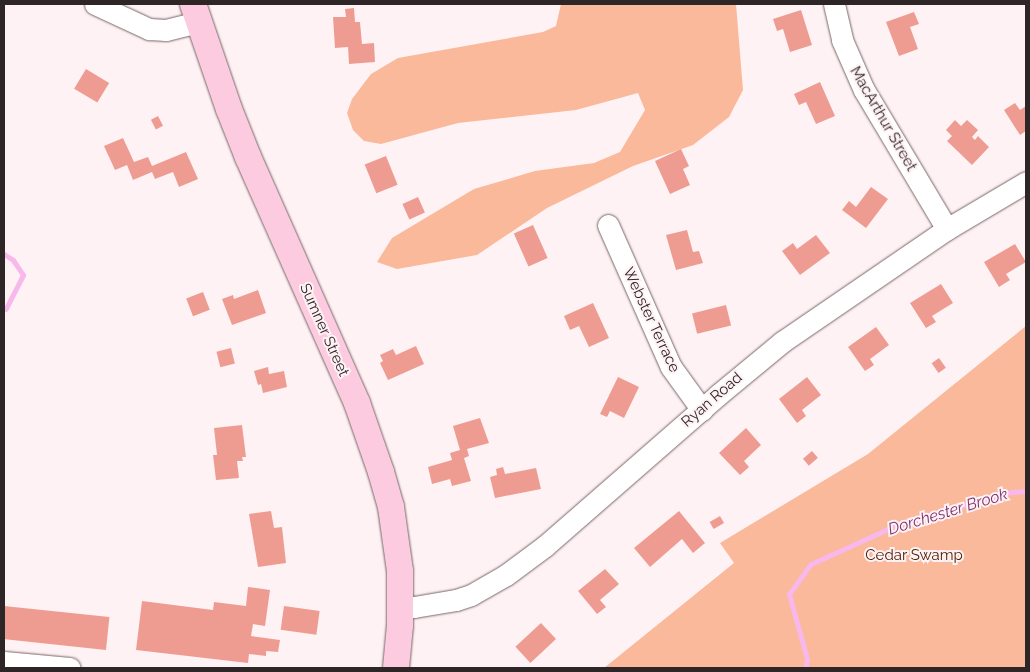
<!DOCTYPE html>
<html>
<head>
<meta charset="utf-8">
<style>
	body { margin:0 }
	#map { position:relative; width:1030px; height:672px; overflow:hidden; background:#fff2f4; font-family:Raleway,sans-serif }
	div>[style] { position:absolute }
	.green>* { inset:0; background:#f9b99a }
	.stream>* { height:5px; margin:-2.5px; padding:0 2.5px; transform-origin:2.5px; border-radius:2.5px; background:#f9b8ec }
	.building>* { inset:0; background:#ee9c91; transform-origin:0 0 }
	.roads { filter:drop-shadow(0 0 1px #786668) drop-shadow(0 0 1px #786668) }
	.minor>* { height:21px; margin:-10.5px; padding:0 10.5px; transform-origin:10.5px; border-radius:10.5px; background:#fff }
	.major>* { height:26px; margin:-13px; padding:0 13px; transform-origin:13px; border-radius:13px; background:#fccbe0 }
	span { translate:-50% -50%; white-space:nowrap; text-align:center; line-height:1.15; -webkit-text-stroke:4px #fff2f4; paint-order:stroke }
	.street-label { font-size:15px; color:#2d2526 }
	.park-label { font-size:15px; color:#4f2107 }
	.water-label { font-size:16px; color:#7d3372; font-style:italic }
	.frame { position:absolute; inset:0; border:5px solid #2d2526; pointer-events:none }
</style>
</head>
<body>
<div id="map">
	<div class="green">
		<div style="clip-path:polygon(561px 4px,736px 4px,743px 90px,729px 117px,693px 145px,633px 166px,547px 208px,477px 255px,397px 269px,377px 262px,392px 238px,474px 189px,535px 171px,594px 163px,620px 152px,645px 110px,638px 93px,576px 110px,458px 123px,381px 144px,364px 141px,353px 130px,347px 113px,352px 99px,371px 74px,398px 58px,543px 32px,556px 26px)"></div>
		<div style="clip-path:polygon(1026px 326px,1026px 668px,604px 668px,734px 563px,720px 543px,868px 454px)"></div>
	</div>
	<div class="stream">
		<div style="left:4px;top:254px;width:11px;rotate:34deg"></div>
		<div style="left:13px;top:260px;width:18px;rotate:56deg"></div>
		<div style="left:23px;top:275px;width:38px;rotate:117deg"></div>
		<div style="left:805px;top:668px;width:9px;rotate:-77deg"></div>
		<div style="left:807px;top:659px;width:67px;rotate:-105.5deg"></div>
		<div style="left:789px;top:594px;width:37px;rotate:-54deg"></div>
		<div style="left:811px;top:564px;width:99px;rotate:-24.5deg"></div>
		<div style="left:901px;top:523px;width:114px;rotate:-15.7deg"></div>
		<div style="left:1011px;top:492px;width:15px;rotate:-4deg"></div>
	</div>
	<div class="building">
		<div style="clip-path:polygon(354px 8px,355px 22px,360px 22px,362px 44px,374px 43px,375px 62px,349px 64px,348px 47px,335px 48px,333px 17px,346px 17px,345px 9px)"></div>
		<div style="clip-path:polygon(801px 10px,812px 45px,790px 52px,783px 29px,777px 31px,773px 19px)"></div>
		<div style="clip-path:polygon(914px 12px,919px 24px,910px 27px,918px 49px,899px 56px,886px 22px)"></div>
		<div style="left:86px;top:69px;width:27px;height:23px;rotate:31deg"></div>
		<div style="clip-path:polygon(820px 82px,835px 116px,816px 124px,806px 102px,799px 105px,794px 94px)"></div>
		<div style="clip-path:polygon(1015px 103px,1020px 110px,1026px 106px,1026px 131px,1020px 135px,1004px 110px)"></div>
		<div style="left:158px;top:116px;width:11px;height:8px;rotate:63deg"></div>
		<div style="clip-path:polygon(955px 120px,961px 126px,967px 120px,978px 130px,972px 137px,975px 140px,978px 136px,989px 147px,972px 165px,947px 141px,952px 136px,946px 130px)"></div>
		<div style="clip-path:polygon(123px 138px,134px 162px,148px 157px,152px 166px,186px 152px,198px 179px,179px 187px,173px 172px,155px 179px,152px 172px,133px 180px,127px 165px,115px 170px,104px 146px)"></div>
		<div style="clip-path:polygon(681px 149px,689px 166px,683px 169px,690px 185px,670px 194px,655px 161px)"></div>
		<div style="left:386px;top:156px;width:31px;height:23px;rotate:68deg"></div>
		<div style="clip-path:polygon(871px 187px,888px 199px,866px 228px,842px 210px,849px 201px,856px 207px)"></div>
		<div style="left:418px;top:197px;width:17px;height:17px;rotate:66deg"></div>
		<div style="left:533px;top:225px;width:36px;height:21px;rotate:66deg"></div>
		<div style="clip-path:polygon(687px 230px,693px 252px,699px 251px,703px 263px,676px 270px,666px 235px)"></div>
		<div style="clip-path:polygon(816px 235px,830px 253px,800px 275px,782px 251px,793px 243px,797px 249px)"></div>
		<div style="clip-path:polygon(1015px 244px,1026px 262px,1006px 274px,1010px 280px,999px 287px,984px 262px)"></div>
		<div style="clip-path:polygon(941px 284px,953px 303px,932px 316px,936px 322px,926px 328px,910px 303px)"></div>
		<div style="clip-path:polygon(258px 290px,266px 313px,232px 325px,222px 299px,233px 295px,234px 299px)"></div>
		<div style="left:203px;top:292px;width:19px;height:18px;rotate:69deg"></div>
		<div style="clip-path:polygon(593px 303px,609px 338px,589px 347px,579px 326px,570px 330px,564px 316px)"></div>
		<div style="left:726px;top:305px;width:21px;height:35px;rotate:76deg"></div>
		<div style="clip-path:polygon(876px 327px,889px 345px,870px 359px,874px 365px,865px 371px,848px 347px)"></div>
		<div style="clip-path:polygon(416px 346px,424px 364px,388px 380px,380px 363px,383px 361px,380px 355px,393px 349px,396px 355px)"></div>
		<div style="left:231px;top:348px;width:16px;height:15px;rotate:76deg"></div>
		<div style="left:939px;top:358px;width:12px;height:9px;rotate:55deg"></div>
		<div style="clip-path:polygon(268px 367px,269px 374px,284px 371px,287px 387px,263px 393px,261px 384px,258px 385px,254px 371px)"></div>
		<div style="clip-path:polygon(618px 377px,639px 387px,624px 418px,610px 411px,607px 417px,600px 414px)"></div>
		<div style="clip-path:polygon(807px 377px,821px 395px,802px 410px,806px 416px,797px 423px,779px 399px)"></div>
		<div style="clip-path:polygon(480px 418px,489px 443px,467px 449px,469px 456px,464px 458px,471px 481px,452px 486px,450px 479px,432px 484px,428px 467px,452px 460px,450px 453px,460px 450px,453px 426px)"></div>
		<div style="clip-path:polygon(242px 425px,246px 457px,242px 457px,243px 461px,237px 461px,239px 478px,216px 480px,213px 455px,217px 455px,214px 428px)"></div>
		<div style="clip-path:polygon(746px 428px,761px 445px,744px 461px,749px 467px,740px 475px,719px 453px)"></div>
		<div style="left:812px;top:451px;width:9px;height:12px;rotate:49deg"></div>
		<div style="clip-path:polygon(503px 467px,505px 474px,536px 468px,541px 489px,495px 498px,490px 477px,497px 475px,496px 469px)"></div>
		<div style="clip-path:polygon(271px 511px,274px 528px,282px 527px,286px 563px,258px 567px,249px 514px)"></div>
		<div style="clip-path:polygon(679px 511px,705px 543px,693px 553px,682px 539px,650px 567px,634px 548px)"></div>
		<div style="left:720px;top:516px;width:8px;height:12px;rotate:60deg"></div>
		<div style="clip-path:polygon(605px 569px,619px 584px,600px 600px,606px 607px,597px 614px,578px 591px)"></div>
		<div style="clip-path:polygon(248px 587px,270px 590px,265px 626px,253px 624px,251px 636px,280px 640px,278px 652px,266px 651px,266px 656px,249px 654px,248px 663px,136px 650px,142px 601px,213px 610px,214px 602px,246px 606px)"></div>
		<div style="left:4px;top:606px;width:106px;height:33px;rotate:6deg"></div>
		<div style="left:284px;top:606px;width:36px;height:24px;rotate:8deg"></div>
		<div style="left:541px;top:623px;width:22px;height:35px;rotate:47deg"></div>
	</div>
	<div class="roads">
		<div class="minor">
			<div style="left:95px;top:4px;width:60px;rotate:24.8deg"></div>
			<div style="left:149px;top:29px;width:17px;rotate:3deg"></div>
			<div style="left:166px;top:30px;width:34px;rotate:-14deg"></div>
			<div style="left:834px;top:4px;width:37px;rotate:77deg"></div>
			<div style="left:842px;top:40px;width:55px;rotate:66.3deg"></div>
			<div style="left:864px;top:90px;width:162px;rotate:59.2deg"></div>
			<div style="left:608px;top:225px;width:155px;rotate:66.1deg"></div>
			<div style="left:671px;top:367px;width:53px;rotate:54.2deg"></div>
			<div style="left:401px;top:606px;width:13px;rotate:4deg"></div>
			<div style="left:414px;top:607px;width:43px;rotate:-9.5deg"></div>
			<div style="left:456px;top:600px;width:16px;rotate:-18deg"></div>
			<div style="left:471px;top:595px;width:40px;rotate:-29.7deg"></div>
			<div style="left:506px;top:575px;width:49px;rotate:-36.6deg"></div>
			<div style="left:545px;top:546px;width:230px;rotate:-41.1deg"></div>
			<div style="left:718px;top:395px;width:83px;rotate:-39.6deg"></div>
			<div style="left:782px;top:342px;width:200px;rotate:-34.4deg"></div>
			<div style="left:947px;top:229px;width:92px;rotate:-30.7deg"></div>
			<div style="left:4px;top:662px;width:66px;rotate:5.2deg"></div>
		</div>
		<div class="major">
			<div style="left:193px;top:4px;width:111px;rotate:71.1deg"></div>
			<div style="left:229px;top:109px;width:52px;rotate:68.4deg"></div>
			<div style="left:248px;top:157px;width:269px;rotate:66.1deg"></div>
			<div style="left:357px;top:403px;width:73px;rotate:70.8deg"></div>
			<div style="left:381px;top:472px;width:36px;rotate:74deg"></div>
			<div style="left:391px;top:507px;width:65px;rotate:82deg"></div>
			<div style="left:400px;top:571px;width:54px;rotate:90deg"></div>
			<div style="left:400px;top:625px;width:43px;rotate:95.3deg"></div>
		</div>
	</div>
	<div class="street-label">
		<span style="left:883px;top:119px;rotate:60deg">MacArthur Street</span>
		<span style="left:651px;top:320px;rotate:65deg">Webster Terrace</span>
		<span style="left:324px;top:330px;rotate:66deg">Sumner Street</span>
		<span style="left:712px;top:400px;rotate:-41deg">Ryan Road</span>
	</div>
	<div class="park-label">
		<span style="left:914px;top:556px">Cedar Swamp</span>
	</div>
	<div class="water-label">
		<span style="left:948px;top:512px;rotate:-17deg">Dorchester Brook</span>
	</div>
	<div class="frame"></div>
</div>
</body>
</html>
